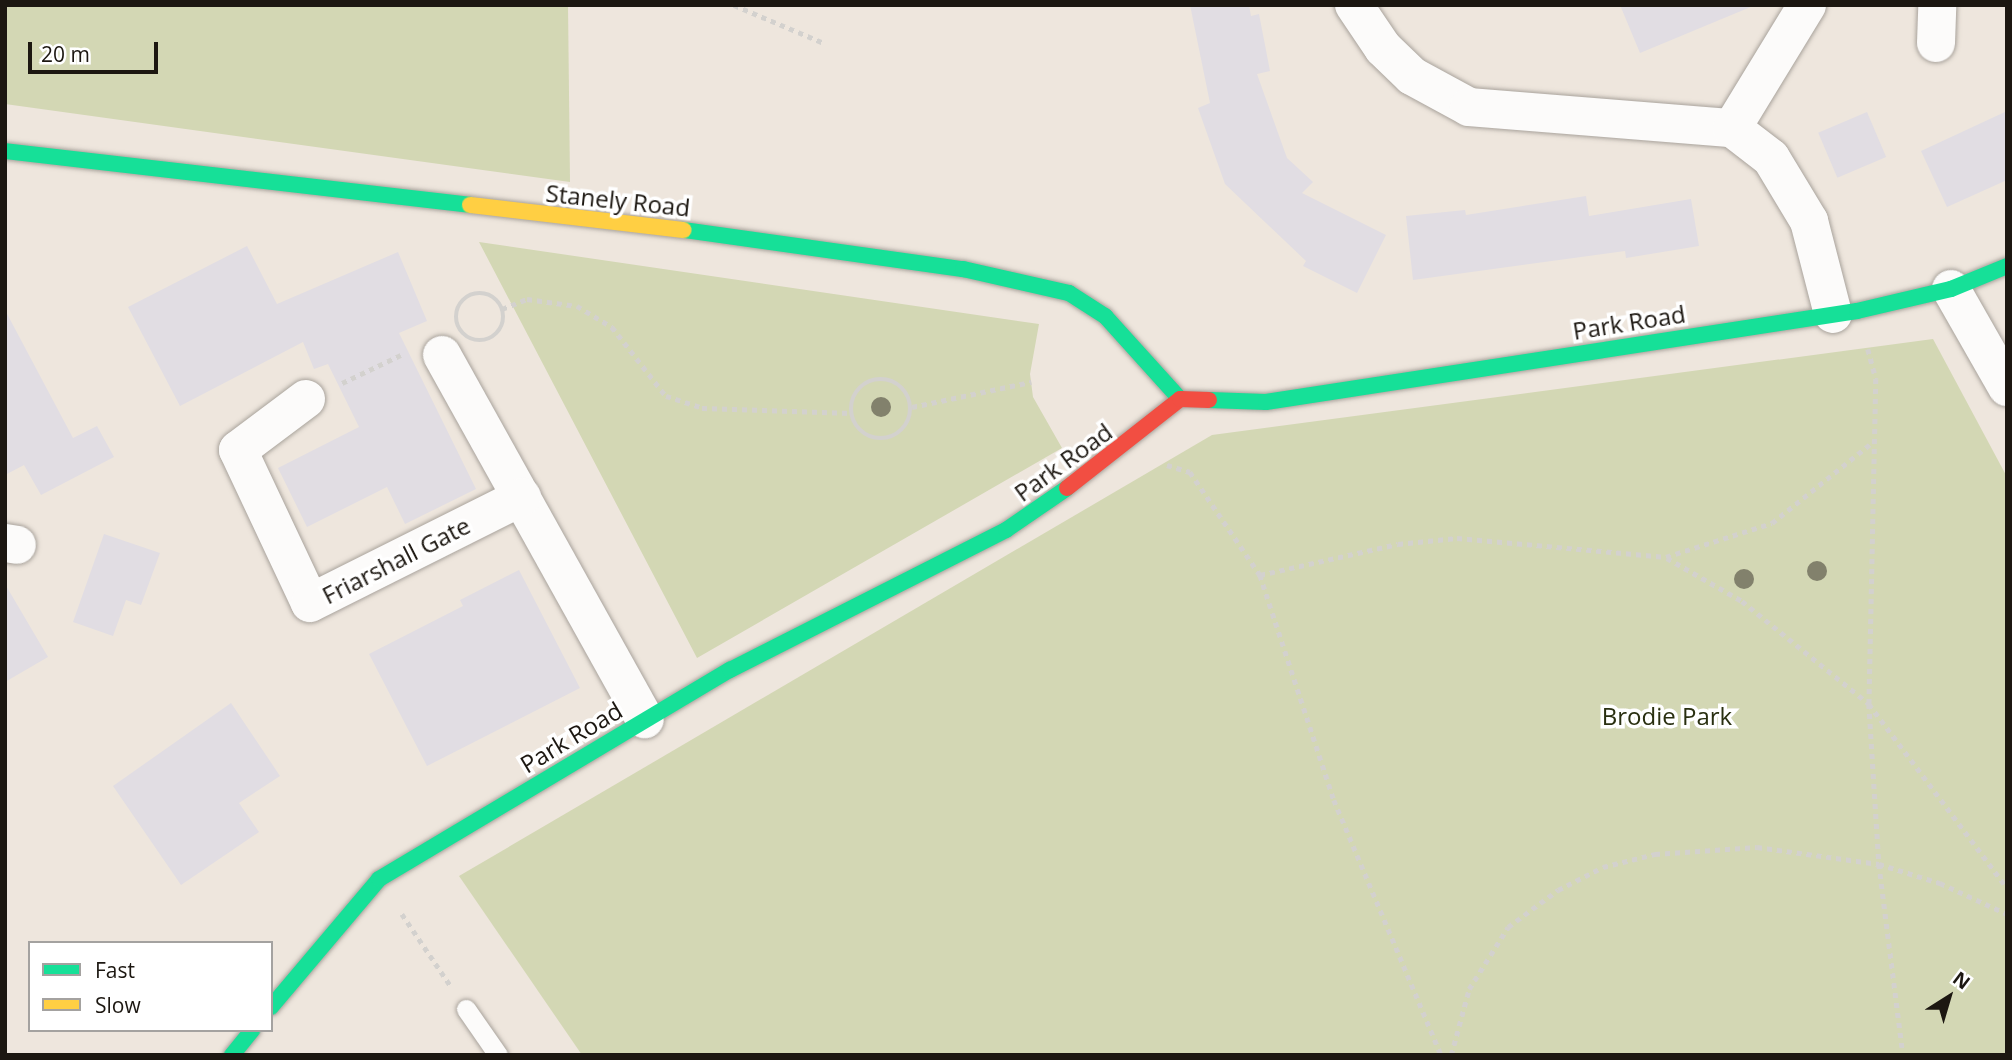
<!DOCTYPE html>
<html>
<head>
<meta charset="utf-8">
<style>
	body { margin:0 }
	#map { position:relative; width:2012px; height:1060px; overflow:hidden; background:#eee6dd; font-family:"Open Sans",sans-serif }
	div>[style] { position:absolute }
	.green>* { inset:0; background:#d3d7b4 }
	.building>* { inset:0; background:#e1dde3; transform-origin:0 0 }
	.path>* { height:4.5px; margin-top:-2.25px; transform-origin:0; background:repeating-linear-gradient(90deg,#d3d1ce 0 5px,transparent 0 10px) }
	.path>.ring { margin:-2.25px; padding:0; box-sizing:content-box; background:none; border:4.5px solid #d3d1ce; border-radius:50% }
	.roads { filter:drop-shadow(0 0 2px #a9a39c) drop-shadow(0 0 2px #a9a39c) }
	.lane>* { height:19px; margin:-9.5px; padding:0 9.5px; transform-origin:9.5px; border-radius:9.5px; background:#fcfbfa }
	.street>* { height:38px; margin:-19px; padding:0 19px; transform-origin:19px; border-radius:19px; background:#fcfbfa }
	.fast>* { height:16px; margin:-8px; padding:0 8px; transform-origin:8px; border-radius:8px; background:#16e098 }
	.slow>* { height:16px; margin:-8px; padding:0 8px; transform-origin:8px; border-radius:8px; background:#ffcf43 }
	.jam>* { height:16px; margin:-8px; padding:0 8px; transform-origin:8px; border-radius:8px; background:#f24e42 }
	.trees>* { width:20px; height:20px; margin:-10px; border-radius:50%; background:#82816c }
	span { translate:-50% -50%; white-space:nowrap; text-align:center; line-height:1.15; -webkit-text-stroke:7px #fff; paint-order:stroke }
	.street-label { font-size:24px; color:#1c1711 }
	.park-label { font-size:24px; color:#292f10 }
	.frame { position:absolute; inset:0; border:7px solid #1c1711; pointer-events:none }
	.legend { position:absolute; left:28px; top:941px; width:245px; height:91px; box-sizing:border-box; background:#fff; border:2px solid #a4a2a0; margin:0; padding:9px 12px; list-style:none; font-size:21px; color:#1c1711 }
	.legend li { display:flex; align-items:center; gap:14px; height:35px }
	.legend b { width:35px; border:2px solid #a4a2a0 }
	.north { position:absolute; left:1914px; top:962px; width:70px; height:70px; -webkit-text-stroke:5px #fff; paint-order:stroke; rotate:37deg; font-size:19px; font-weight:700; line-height:28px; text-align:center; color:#1c1711 }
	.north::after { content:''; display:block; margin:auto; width:24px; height:32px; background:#1c1711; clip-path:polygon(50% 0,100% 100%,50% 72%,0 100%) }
	.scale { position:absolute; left:28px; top:42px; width:130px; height:32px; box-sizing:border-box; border:4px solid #1c1711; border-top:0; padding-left:9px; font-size:21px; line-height:24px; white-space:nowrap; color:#1c1711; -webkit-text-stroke:5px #fff; paint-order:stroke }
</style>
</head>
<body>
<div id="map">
	<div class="green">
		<div style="clip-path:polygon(5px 5px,568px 5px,570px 182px,5px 104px)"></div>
		<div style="clip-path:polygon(479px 242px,1039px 324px,1030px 374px,1033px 397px,1062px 448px,697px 658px)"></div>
		<div style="clip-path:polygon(1933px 339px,2007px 477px,2007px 1055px,582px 1055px,459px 876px,1212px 435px)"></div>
	</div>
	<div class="building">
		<div style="clip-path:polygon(1190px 5px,1249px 5px,1251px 16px,1259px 14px,1270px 71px,1257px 74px,1287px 158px,1313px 182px,1302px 193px,1386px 235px,1357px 293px,1303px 266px,1306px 261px,1225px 184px,1198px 108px,1210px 103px)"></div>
		<div style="clip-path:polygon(1620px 5px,1753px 5px,1753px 6px,1640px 53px)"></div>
		<div style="clip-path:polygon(2007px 111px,2007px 180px,1947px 207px,1921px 151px)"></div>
		<div style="left:1867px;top:112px;width:49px;height:53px;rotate:67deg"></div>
		<div style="clip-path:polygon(1586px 196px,1589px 216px,1691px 199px,1699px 246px,1626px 258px,1625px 251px,1413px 280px,1406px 216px,1465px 210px,1466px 215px)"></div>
		<div style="clip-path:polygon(247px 246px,277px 304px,398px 252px,427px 321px,399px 333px,476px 489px,405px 524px,387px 487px,307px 527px,278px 468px,359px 427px,328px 364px,314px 369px,303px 342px,180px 406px,128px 307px)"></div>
		<div style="clip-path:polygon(5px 310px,73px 438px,97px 426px,114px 457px,41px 495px,24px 465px,5px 475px)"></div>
		<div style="clip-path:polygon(104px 534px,160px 553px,141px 605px,126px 600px,113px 636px,73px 622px)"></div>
		<div style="clip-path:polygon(519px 570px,580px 688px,427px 766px,369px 654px,463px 606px,460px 600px)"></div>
		<div style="clip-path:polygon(5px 584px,48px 657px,5px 682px)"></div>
		<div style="clip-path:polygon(231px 703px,280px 776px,239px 803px,259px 832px,181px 885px,113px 786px)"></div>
	</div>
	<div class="path">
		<div style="left:734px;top:5px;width:98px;rotate:22.9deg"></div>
		<div class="ring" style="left:456px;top:293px;width:43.5px;height:43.5px"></div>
		<div style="left:502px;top:309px;width:27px;rotate:-22deg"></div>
		<div style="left:527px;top:299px;width:50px;rotate:8deg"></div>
		<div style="left:577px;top:306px;width:41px;rotate:31deg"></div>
		<div style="left:612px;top:327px;width:88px;rotate:52deg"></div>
		<div style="left:666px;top:396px;width:38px;rotate:18deg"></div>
		<div style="left:702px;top:408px;width:149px;rotate:1.9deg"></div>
		<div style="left:1868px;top:349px;width:31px;rotate:75deg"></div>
		<div style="left:1876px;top:379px;width:325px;rotate:91.2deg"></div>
		<div style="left:1869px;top:704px;width:160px;rotate:86.4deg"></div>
		<div style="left:1879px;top:864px;width:193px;rotate:82.8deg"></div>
		<div class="ring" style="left:851px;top:379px;width:55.5px;height:55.5px"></div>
		<div style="left:342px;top:383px;width:65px;rotate:-25.4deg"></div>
		<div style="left:912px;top:407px;width:122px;rotate:-11.9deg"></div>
		<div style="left:1167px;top:465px;width:24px;rotate:17deg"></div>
		<div style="left:1190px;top:472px;width:125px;rotate:55.8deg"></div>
		<div style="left:1260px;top:575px;width:237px;rotate:71.8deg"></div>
		<div style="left:1334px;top:800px;width:277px;rotate:67.2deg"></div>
		<div style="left:1667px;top:558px;width:86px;rotate:29.8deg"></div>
		<div style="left:1742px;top:601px;width:164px;rotate:39deg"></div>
		<div style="left:1869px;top:704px;width:230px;rotate:53.1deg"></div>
		<div style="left:1260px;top:575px;width:141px;rotate:-12.7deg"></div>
		<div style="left:1398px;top:544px;width:59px;rotate:-5.8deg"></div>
		<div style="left:1457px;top:538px;width:210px;rotate:5.2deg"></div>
		<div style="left:1666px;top:557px;width:111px;rotate:-17.8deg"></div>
		<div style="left:1772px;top:523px;width:131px;rotate:-38.8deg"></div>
		<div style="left:402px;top:914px;width:86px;rotate:55.9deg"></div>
		<div style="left:1451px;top:1055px;width:68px;rotate:-74.7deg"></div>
		<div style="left:1469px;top:989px;width:73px;rotate:-57.8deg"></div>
		<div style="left:1508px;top:927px;width:62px;rotate:-36.5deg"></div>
		<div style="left:1558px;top:890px;width:51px;rotate:-27.1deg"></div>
		<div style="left:1603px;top:867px;width:54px;rotate:-14deg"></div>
		<div style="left:1655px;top:854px;width:102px;rotate:-3.9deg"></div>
		<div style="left:1757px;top:847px;width:123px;rotate:7.9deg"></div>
		<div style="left:1879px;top:864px;width:64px;rotate:17.3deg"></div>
		<div style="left:1940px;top:883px;width:74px;rotate:24.8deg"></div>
	</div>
	<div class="roads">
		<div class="lane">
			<div style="left:466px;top:1009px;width:56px;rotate:55.2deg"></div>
		</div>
		<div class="street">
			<div style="left:1354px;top:5px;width:52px;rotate:56deg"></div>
			<div style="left:1383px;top:48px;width:40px;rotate:44deg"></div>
			<div style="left:1412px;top:76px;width:65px;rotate:28.5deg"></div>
			<div style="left:1469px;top:107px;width:264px;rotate:4.6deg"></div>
			<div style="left:1732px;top:128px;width:144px;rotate:-58.6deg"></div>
			<div style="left:1936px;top:43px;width:38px;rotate:-88deg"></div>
			<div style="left:1732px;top:128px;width:49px;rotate:37.6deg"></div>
			<div style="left:1771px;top:158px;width:74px;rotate:58.9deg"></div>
			<div style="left:1809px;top:221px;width:96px;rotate:75.5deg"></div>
			<div style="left:1951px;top:289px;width:113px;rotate:60.3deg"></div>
			<div style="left:442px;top:355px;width:417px;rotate:60.9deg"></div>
			<div style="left:306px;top:399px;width:85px;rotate:143.1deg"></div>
			<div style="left:238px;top:450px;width:169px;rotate:64.8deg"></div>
			<div style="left:310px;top:603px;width:237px;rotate:-26.6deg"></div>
			<div style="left:5px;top:543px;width:12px;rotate:9deg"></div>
		</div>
		<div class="fast">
			<div style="left:5px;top:151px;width:468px;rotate:6.6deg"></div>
			<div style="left:684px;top:230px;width:282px;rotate:8deg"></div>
			<div style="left:963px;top:269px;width:109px;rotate:12.8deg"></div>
			<div style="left:1069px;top:293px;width:43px;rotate:32.6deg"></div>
			<div style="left:1105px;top:316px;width:112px;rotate:47.9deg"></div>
			<div style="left:1209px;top:400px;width:57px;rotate:2deg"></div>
			<div style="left:1266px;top:402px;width:598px;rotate:-8.75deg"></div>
			<div style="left:1857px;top:311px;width:97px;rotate:-13.2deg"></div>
			<div style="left:1951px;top:289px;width:61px;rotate:-22.3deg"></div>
			<div style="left:271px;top:1007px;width:167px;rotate:-49.8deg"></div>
			<div style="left:379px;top:879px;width:409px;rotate:-30.8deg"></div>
			<div style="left:730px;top:670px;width:309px;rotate:-26.9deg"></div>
			<div style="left:1006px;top:530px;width:74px;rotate:-34.5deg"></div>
			<div style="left:232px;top:1055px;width:32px;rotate:-51deg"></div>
		</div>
		<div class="slow">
			<div style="left:470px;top:205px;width:215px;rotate:6.7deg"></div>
		</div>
		<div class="jam">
			<div style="left:1067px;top:488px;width:144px;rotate:-38.2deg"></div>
			<div style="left:1180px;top:399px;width:29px;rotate:2deg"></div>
		</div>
	</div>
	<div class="trees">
		<div style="left:881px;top:407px"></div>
		<div style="left:1817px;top:571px"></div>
		<div style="left:1744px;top:579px"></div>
	</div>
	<div class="street-label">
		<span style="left:618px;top:200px;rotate:6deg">Stanely Road</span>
		<span style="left:1629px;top:322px;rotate:-9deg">Park Road</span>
		<span style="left:1063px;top:462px;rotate:-36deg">Park Road</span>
		<span style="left:396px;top:560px;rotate:-27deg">Friarshall Gate</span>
		<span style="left:571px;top:737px;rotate:-31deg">Park Road</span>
	</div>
	<div class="park-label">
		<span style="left:1667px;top:716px">Brodie Park</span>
	</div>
	<div class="frame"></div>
	<ul class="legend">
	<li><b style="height:9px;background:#16e098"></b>Fast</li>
	<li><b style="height:9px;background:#ffcf43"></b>Slow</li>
	</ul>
	<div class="north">N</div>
	<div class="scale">20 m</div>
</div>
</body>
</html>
